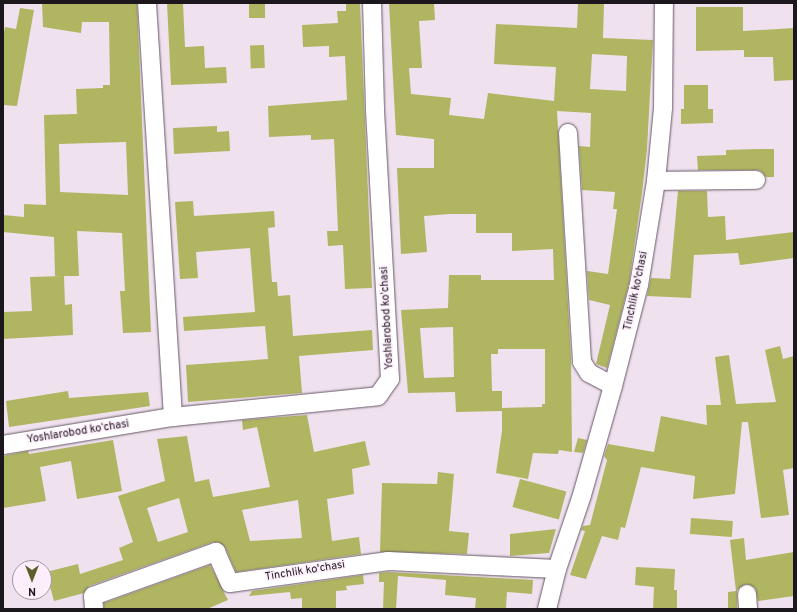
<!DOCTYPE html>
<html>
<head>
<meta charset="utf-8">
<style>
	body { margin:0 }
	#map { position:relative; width:797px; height:612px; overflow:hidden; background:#f0e1ef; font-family:Overpass,sans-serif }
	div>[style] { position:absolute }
	.building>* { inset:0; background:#b0b561; transform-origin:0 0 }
	.roads { filter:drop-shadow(0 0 1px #645864) drop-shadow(0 0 1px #645864) }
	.street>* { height:18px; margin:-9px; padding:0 9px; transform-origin:9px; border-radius:9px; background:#fff }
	span { translate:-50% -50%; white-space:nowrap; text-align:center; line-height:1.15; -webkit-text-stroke:3px #fdeefc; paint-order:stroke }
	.street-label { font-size:11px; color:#1c171c }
	.frame { position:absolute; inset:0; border:4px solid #1c171c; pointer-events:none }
	.north { position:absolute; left:12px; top:560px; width:40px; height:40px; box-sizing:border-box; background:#fdeefc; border:1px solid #a398a2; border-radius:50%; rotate:180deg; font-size:11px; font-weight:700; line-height:16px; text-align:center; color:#1c171c }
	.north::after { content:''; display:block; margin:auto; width:14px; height:18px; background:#5c5f2c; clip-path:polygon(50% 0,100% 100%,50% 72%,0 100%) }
</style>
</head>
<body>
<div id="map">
	<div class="building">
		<div style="clip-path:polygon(evenodd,42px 3px,137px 3px,151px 332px,123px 333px,120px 291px,125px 291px,122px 233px,77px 231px,79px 276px,55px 276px,54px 237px,3px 232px,3px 215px,24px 217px,24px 204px,46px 205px,44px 115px,77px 114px,76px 89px,103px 88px,103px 85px,110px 85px,109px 22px,82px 22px,81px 33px,43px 27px,42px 3px,126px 142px,128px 195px,60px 192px,59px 144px,126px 142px)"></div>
		<div style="clip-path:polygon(167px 3px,183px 3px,185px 47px,204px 46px,205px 68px,226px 67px,227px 83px,171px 85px)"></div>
		<div style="left:249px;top:3px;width:16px;height:15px"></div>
		<div style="clip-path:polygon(346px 3px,360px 3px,372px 288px,345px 289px,343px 245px,328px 246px,327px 231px,338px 231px,334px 139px,311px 140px,311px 135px,269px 137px,268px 106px,347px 100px,345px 56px,329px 57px,329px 46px,303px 47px,302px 25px,338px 23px,337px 11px,346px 11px)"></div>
		<div style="clip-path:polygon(evenodd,389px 3px,434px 3px,435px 20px,419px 21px,422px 68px,409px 68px,411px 94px,451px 98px,449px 115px,484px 119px,488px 93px,554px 101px,556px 67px,494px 64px,496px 24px,577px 28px,578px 3px,604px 3px,603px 38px,653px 40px,647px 149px,642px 193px,629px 283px,607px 368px,596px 364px,610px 305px,589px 300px,587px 271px,608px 274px,617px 209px,613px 209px,615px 192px,582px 190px,579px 146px,590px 147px,591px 113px,557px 111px,571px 358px,572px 452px,559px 450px,558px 454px,533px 453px,528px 479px,496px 473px,502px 431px,502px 411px,456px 412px,455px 392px,408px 393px,401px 310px,448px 308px,449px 275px,481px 275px,481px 280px,554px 280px,553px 249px,512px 251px,512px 233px,476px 233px,476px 214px,449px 214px,424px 216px,427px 252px,401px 254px,397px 168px,434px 168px,434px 139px,396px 135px,389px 3px,592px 54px,627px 56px,626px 91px,590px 89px,592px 54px,389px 3px,453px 327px,454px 377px,424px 378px,420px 328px,453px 327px,389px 3px,498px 349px,545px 349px,545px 404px,542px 404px,542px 407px,502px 408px,502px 391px,492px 391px,491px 354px,498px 354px,498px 349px)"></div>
		<div style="clip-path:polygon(696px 7px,743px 7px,743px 31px,794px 28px,794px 80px,774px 81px,773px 57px,744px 57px,744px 50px,696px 51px)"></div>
		<div style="clip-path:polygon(20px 8px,34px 10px,17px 106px,3px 105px,3px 38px,5px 27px,16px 29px)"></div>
		<div style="left:264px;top:45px;width:23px;height:14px;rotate:88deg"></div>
		<div style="clip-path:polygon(684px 85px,708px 85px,708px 109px,713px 109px,713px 123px,681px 124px,681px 109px,684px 109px)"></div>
		<div style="clip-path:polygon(217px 126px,217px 132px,229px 131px,230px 151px,174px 154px,173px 128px)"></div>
		<div style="clip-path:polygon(757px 149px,774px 149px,774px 177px,766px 177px,761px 171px,756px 170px,698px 170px,697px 156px,726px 155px,726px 150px)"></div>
		<div style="clip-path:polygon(678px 191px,707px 191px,708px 217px,725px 216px,726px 240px,794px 232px,794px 258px,740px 265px,738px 253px,694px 255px,691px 298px,647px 296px,651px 278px,670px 279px)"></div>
		<div style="clip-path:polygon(193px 201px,194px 216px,274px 211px,275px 227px,268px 228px,272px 282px,277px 282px,278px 296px,290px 295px,293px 336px,372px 330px,373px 350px,299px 356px,302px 393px,188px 402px,186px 365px,268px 359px,265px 326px,184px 331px,183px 317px,255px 312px,250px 248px,196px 252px,198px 278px,180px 279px,175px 202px)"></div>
		<div style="clip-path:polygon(64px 276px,65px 305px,72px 304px,73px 335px,3px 339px,3px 312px,32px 311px,30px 277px)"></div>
		<div style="clip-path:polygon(780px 346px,783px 359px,794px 356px,794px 468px,783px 470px,789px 515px,761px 518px,748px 422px,742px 422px,735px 494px,693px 499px,695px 476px,641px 467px,625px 528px,621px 527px,618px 540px,602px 536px,586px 579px,570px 575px,585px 531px,581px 530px,583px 526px,590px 525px,607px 460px,604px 456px,608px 444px,654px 452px,661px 416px,707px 425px,706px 405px,721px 405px,715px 357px,729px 355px,736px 404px,776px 402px,765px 350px)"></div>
		<div style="clip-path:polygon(68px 391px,69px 398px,148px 392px,150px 406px,9px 427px,6px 401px)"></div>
		<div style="clip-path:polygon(evenodd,307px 415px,314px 452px,365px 441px,370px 465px,352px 469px,354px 494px,327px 499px,332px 541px,359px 537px,361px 554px,236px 572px,225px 547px,218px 542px,213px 542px,89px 586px,84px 593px,54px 601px,46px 572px,78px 564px,80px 574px,123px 560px,119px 548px,133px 542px,118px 496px,165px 481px,157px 439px,187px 436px,195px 482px,209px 479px,213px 497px,270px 487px,257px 427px,243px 430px,242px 420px,307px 415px,179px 498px,188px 532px,158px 542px,147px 508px,179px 498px,307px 415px,298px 500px,302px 538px,250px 541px,242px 510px,298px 500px)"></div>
		<div style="clip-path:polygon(578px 438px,587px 440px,583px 453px,574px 452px)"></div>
		<div style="clip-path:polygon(113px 440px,122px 491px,77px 499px,71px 461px,40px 467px,46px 501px,3px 508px,3px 456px,28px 451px,29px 454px)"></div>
		<div style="clip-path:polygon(438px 472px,454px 474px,449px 531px,469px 533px,467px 554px,380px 552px,382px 483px,437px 484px)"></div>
		<div style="left:520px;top:479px;width:48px;height:29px;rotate:15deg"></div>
		<div style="left:691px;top:518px;width:42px;height:16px;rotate:4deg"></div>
		<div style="clip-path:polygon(556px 529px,549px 553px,510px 556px,510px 534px)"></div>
		<div style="clip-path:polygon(744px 538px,746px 560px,794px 552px,794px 596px,758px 601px,755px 588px,746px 584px,737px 590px,737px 609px,728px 609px,728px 592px,736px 591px,730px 540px)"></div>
		<div style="clip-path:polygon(210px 565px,228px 600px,207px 609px,104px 609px,104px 603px)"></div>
		<div style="clip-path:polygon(636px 567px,675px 569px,674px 590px,677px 590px,677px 609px,653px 609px,654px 587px,635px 585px)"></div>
		<div style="clip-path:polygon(388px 572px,533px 580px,532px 594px,507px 592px,506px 609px,475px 609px,476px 598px,445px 595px,446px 580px,398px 576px,396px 609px,383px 609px,384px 582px,379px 582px,379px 573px)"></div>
		<div style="clip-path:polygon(363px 575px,364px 584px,346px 586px,347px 590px,336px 591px,336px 609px,302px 609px,302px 598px,291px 599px,290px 592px,249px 596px,252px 591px)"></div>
	</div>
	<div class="roads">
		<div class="street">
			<div style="left:147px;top:3px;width:415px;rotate:86.4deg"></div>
			<div style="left:568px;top:133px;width:229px;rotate:86.5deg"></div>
			<div style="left:582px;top:362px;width:13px;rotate:58deg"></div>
			<div style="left:589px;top:373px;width:27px;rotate:28deg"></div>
			<div style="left:656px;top:181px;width:100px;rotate:-0.6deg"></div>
			<div style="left:3px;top:445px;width:172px;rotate:-9.4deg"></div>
			<div style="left:173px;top:417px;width:206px;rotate:-5.8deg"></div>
			<div style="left:378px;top:396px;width:21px;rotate:-55deg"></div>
			<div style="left:390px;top:379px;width:270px;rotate:-93.2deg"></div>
			<div style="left:375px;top:109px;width:106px;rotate:-91.6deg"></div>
			<div style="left:747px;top:594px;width:15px;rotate:86deg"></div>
			<div style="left:94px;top:609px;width:13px;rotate:-94deg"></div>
			<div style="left:93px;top:596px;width:131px;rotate:-19.7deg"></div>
			<div style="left:216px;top:552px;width:34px;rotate:66deg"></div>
			<div style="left:230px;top:583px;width:160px;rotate:-7.9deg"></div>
			<div style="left:388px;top:561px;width:169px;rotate:2.7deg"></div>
			<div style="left:547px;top:609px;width:41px;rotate:-76deg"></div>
			<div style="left:557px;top:569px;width:78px;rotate:-71.3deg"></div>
			<div style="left:582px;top:495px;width:113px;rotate:-74.1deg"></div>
			<div style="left:613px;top:386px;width:104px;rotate:-75.6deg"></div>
			<div style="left:639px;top:285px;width:105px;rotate:-80.7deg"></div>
			<div style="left:656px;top:181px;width:73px;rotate:-84.5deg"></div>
			<div style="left:663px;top:108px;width:105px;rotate:-89.5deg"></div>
		</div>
	</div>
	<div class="street-label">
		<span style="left:636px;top:291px;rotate:-78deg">Tinchlik ko'chasi</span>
		<span style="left:387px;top:318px;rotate:-93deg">Yoshlarobod koʻchasi</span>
		<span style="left:78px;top:432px;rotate:-9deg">Yoshlarobod koʻchasi</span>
		<span style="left:305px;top:571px;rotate:-9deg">Tinchlik ko'chasi</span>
	</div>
	<div class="frame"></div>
	<div class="north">N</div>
</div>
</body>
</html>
